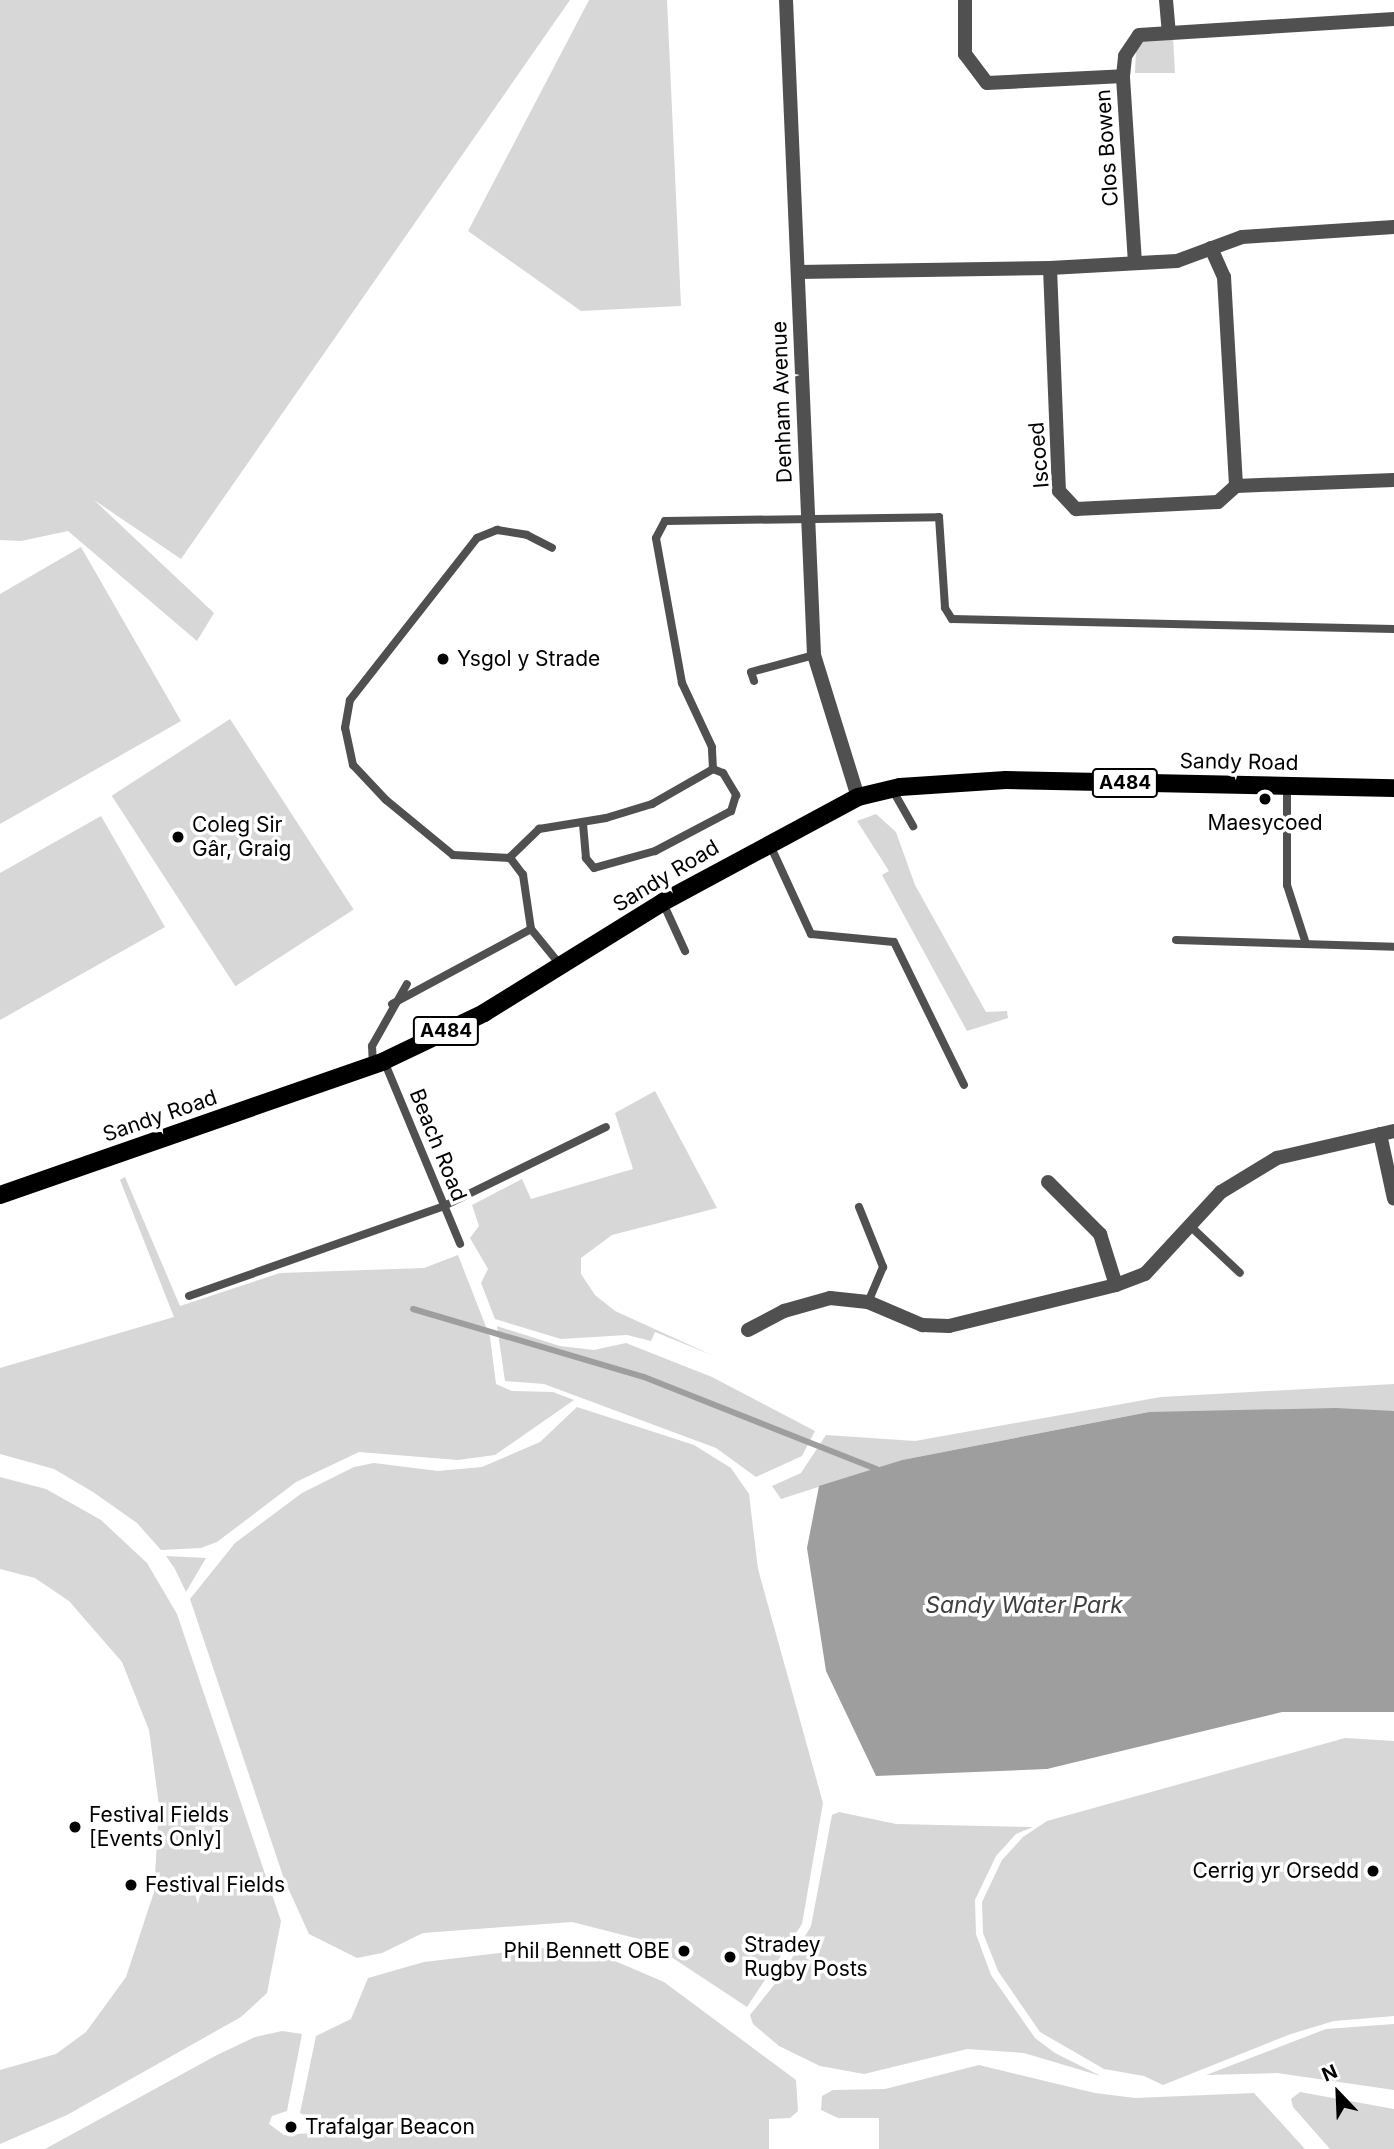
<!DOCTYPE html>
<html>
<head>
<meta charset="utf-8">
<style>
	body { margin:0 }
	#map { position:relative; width:1394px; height:2149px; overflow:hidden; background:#fff; font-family:Inter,sans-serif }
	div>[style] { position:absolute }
	.green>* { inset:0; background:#d7d7d7; transform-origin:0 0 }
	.water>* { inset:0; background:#9e9e9e }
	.stream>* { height:6px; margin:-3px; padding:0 3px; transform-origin:3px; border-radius:3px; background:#9e9e9e }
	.service>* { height:8px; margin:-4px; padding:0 4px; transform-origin:4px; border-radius:4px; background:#505050 }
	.minor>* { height:14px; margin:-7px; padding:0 7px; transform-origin:7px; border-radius:7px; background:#505050 }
	.primary>* { height:18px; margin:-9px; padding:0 9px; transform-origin:9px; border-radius:9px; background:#000 }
	.dots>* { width:19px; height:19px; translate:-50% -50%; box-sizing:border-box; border:4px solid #fff; border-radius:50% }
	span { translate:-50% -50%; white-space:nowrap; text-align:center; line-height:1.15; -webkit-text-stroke:7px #fff; paint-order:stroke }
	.shield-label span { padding:2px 5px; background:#fff; border:2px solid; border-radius:5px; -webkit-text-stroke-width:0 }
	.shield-label { font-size:19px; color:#000; font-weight:700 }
	.street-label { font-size:21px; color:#000 }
	.poi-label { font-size:21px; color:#000 }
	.left { translate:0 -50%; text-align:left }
	.right { translate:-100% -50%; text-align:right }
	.water-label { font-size:23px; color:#3f3f3f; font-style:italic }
	.north { position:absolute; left:1303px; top:2058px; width:70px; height:70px; -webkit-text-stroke:5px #fff; paint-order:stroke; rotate:337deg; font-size:19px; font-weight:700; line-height:28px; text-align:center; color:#000 }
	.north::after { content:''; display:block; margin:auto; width:24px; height:32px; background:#000; clip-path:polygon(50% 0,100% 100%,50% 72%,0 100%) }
</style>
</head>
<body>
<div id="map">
	<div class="green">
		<div style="clip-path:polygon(0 0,570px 0,181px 559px,94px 500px,214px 613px,197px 641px,68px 531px,21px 541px,0 540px)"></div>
		<div style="clip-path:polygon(589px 0,667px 0,681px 306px,581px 311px,468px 231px)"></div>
		<div style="clip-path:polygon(1173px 37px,1175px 73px,1135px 73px,1136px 50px,1144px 41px)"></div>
		<div style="clip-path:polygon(81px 547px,181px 721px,0 824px,0 594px)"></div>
		<div style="left:230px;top:719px;width:227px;height:141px;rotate:57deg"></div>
		<div style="clip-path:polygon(876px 814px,896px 832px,915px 885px,986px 1012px,1007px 1011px,1008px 1018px,967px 1031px,882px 875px,889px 871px,857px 821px)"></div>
		<div style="clip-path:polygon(101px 816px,165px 927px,0 1020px,0 873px)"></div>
		<div style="clip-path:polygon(655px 1091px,717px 1208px,612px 1235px,581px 1258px,581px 1274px,595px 1295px,615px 1311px,714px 1356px,655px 1332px,651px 1341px,627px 1335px,561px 1339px,495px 1319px,481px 1283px,488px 1269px,470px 1238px,479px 1226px,472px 1205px,522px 1179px,531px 1199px,633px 1169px,615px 1113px)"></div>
		<div style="clip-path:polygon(125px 1177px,180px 1306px,280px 1273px,424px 1268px,458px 1255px,490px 1337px,496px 1384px,512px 1391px,553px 1392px,574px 1400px,495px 1455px,458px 1460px,359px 1452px,296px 1482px,217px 1542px,201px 1548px,161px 1550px,137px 1523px,93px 1492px,54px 1469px,0 1454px,0 1368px,174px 1317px,120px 1180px)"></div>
		<div style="clip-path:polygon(497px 1326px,560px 1346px,594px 1350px,626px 1343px,712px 1377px,815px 1431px,802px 1456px,756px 1477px,716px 1448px,544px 1384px,505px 1381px)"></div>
		<div style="clip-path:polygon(1394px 1384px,1394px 1411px,1149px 1412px,902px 1460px,781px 1499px,772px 1486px,801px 1473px,826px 1435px,915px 1441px,1161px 1397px)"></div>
		<div style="clip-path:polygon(577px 1407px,694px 1445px,731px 1468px,749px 1494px,758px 1569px,823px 1803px,802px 1924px,747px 2007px,647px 1941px,572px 1922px,423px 1933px,382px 1953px,357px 1958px,309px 1934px,284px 1879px,190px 1599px,235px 1543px,302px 1493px,354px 1467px,374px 1463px,438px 1471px,482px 1467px,540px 1442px)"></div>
		<div style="clip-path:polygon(0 1477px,46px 1489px,101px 1520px,147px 1563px,177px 1614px,281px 1921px,267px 1993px,241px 2017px,67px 2115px,0 2144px,0 2070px,56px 2054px,86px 2032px,126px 1977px,154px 1892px,159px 1806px,149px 1730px,122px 1662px,69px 1601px,35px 1578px,0 1569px)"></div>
		<div style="clip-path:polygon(166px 1556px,206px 1558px,186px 1592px,175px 1569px)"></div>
		<div style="clip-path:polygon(1345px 1738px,1394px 1741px,1394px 2016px,1334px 2021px,1291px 2034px,1163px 2085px,1144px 2076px,1104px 2069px,1040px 2032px,998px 1971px,983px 1933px,982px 1902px,1002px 1860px,1023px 1837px,1047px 1821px)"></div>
		<div style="clip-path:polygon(839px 1812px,896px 1824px,1033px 1827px,1016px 1834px,996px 1856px,975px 1900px,976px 1934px,991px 1975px,1035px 2038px,1055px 2053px,1101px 2076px,1024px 2053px,967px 2049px,864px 2074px,820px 2066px,779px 2046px,753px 2024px,750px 2015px,782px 1975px,811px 1926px,832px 1815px)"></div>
		<div style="clip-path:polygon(558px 1946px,615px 1961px,664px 1982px,796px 2080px,798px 2111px,790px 2118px,769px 2119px,769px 2149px,45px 2149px,217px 2055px,255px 2037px,282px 2031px,302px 2034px,287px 2111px,272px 2116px,269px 2124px,284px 2135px,312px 2133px,310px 2119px,300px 2113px,316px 2036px,351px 2019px,368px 1978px,424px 1962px)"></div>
		<div style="clip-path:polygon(1394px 2024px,1394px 2090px,1277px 2073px,1206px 2075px,1326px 2029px)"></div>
		<div style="clip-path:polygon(979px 2065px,1095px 2093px,1135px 2098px,1254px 2093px,1305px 2149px,879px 2149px,879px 2118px,838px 2118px,821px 2110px,822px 2096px,833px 2090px,885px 2089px)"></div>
		<div style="clip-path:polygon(1300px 2092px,1394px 2109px,1394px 2149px,1330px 2149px,1293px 2107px,1291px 2099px)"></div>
	</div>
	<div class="water">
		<div style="clip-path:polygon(1336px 1408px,1394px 1411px,1394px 1712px,1282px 1712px,1047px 1769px,876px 1776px,826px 1671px,807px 1548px,819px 1486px,902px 1460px,1149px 1412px)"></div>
	</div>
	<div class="stream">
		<div style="left:413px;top:1309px;width:241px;rotate:16.4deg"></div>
		<div style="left:644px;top:1377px;width:250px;rotate:21.6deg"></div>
	</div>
	<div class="service">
		<div style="left:754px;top:681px;width:9px;rotate:-108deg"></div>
		<div style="left:751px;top:672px;width:65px;rotate:-15.1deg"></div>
		<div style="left:713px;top:769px;width:22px;rotate:-93deg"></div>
		<div style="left:712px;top:747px;width:71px;rotate:-115.1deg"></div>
		<div style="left:682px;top:683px;width:147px;rotate:-100.2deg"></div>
		<div style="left:656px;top:538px;width:19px;rotate:-62deg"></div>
		<div style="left:665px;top:521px;width:274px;rotate:-0.8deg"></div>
		<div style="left:939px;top:517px;width:91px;rotate:86.2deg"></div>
		<div style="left:945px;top:608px;width:13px;rotate:58deg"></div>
		<div style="left:952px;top:619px;width:442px;rotate:1.3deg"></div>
		<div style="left:1287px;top:786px;width:99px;rotate:90deg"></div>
		<div style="left:1287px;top:885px;width:62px;rotate:72.1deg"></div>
		<div style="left:892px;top:789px;width:43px;rotate:60.4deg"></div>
		<div style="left:770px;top:845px;width:98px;rotate:65.3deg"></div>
		<div style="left:811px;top:934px;width:83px;rotate:5.5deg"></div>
		<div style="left:894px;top:942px;width:159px;rotate:63.9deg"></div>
		<div style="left:509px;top:858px;width:42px;rotate:-44deg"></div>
		<div style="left:539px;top:829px;width:68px;rotate:-9.3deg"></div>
		<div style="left:606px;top:818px;width:48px;rotate:-16.9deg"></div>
		<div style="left:652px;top:804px;width:70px;rotate:-29.8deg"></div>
		<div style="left:713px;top:769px;width:11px;rotate:22deg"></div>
		<div style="left:723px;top:773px;width:26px;rotate:59deg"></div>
		<div style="left:736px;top:795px;width:17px;rotate:107deg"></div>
		<div style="left:731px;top:811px;width:86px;rotate:152.2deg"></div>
		<div style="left:655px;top:851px;width:63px;rotate:164.4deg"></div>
		<div style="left:594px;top:868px;width:13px;rotate:-129deg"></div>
		<div style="left:586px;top:858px;width:35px;rotate:-95deg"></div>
		<div style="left:663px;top:903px;width:53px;rotate:65.4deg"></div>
		<div style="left:531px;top:929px;width:55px;rotate:-98.4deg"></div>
		<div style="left:523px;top:875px;width:21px;rotate:-127deg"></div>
		<div style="left:510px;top:858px;width:57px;rotate:-177deg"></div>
		<div style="left:453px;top:855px;width:87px;rotate:-140.6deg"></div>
		<div style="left:386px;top:800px;width:48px;rotate:-133.3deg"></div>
		<div style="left:353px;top:765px;width:38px;rotate:-102deg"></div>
		<div style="left:345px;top:728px;width:28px;rotate:-80deg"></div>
		<div style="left:350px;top:700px;width:206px;rotate:-51.9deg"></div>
		<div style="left:477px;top:538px;width:22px;rotate:-22deg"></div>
		<div style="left:497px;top:530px;width:30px;rotate:9deg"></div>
		<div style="left:527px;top:535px;width:28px;rotate:27deg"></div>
		<div style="left:1176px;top:940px;width:218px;rotate:1.8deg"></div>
		<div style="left:392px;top:1004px;width:158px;rotate:-28.3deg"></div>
		<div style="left:531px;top:929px;width:49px;rotate:50.8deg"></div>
		<div style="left:384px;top:1061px;width:198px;rotate:67.4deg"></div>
		<div style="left:373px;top:1065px;width:19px;rotate:-93deg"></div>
		<div style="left:372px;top:1046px;width:71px;rotate:-60.6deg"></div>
		<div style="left:859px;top:1207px;width:65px;rotate:68.2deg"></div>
		<div style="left:883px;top:1267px;width:38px;rotate:113deg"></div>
		<div style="left:1188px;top:1224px;width:71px;rotate:43.3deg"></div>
		<div style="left:189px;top:1296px;width:270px;rotate:-19.4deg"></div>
		<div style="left:444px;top:1206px;width:180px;rotate:-26deg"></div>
	</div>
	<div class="minor">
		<div style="left:786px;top:0;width:656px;rotate:87.55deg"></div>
		<div style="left:814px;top:655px;width:149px;rotate:72.8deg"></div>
		<div style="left:965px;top:0;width:54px;rotate:90deg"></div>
		<div style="left:965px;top:54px;width:36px;rotate:53deg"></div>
		<div style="left:987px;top:83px;width:136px;rotate:-2.9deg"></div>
		<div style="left:1166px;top:0;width:32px;rotate:85deg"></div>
		<div style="left:1211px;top:248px;width:32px;rotate:66deg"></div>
		<div style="left:1224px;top:277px;width:209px;rotate:86.7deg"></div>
		<div style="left:1135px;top:263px;width:187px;rotate:-93.7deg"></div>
		<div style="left:1123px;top:76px;width:20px;rotate:-84deg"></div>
		<div style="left:1125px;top:56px;width:25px;rotate:-56deg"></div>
		<div style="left:1139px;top:35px;width:256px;rotate:-3.6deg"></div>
		<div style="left:1050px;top:268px;width:223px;rotate:87.7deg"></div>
		<div style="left:1059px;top:491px;width:25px;rotate:47deg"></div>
		<div style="left:1076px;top:509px;width:142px;rotate:-2.8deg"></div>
		<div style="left:1218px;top:502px;width:24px;rotate:-42deg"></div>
		<div style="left:1236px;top:486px;width:158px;rotate:-2.2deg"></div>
		<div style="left:798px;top:272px;width:252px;rotate:-0.9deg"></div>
		<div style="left:1050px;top:268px;width:127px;rotate:-3.2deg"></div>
		<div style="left:1177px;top:261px;width:69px;rotate:-20.3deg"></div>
		<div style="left:1242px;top:237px;width:152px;rotate:-3.8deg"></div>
		<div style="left:1380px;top:1134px;width:66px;rotate:77.8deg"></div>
		<div style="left:1048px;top:1182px;width:74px;rotate:45deg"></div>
		<div style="left:1100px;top:1234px;width:53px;rotate:72.6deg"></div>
		<div style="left:748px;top:1330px;width:41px;rotate:-27.8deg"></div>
		<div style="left:784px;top:1311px;width:48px;rotate:-15.8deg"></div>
		<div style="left:830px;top:1298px;width:38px;rotate:6deg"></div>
		<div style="left:868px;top:1302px;width:59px;rotate:23.1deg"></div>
		<div style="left:922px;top:1325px;width:27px;rotate:2deg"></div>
		<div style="left:949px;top:1326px;width:172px;rotate:-13.8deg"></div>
		<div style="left:1116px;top:1285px;width:31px;rotate:-21deg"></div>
		<div style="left:1145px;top:1274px;width:112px;rotate:-47.2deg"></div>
		<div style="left:1221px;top:1192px;width:66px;rotate:-31.3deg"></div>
		<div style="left:1277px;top:1158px;width:120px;rotate:-13deg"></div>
	</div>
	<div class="primary">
		<div style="left:0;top:1195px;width:407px;rotate:-19.2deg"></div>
		<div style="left:384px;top:1061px;width:111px;rotate:-25.6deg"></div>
		<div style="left:484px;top:1013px;width:211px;rotate:-31.8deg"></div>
		<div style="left:663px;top:902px;width:221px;rotate:-28.3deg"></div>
		<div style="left:858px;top:797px;width:43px;rotate:-13.4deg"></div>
		<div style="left:900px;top:787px;width:106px;rotate:-3.8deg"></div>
		<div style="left:1006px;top:780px;width:388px;rotate:1.2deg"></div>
	</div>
	<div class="dots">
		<div style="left:443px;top:659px;background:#000"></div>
		<div style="left:1265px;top:799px;background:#000"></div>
		<div style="left:178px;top:837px;background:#000"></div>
		<div style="left:75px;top:1827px;background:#000"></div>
		<div style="left:1373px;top:1871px;background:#000"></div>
		<div style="left:131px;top:1885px;background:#000"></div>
		<div style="left:684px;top:1951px;background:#000"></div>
		<div style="left:730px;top:1957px;background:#000"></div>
		<div style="left:291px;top:2127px;background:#000"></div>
	</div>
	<div class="shield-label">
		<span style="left:1125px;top:783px">A484</span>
		<span style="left:446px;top:1031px">A484</span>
	</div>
	<div class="street-label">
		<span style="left:1107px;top:148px;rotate:-94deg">Clos Bowen</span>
		<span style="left:782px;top:402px;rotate:-92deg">Denham Avenue</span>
		<span style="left:1039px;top:455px;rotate:-95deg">Iscoed</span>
		<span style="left:1239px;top:762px;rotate:1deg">Sandy Road</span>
		<span style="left:666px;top:876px;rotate:-31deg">Sandy Road</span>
		<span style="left:160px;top:1116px;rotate:-19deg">Sandy Road</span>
		<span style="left:438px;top:1145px;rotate:68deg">Beach Road</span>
	</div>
	<div class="poi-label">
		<span class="left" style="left:457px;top:659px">Ysgol y Strade</span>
		<span style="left:1265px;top:823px">Maesycoed</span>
		<span class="left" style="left:192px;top:837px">Coleg Sir<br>Gâr, Graig</span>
		<span class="left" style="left:89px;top:1827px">Festival Fields<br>[Events Only]</span>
		<span class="right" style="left:1359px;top:1871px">Cerrig yr Orsedd</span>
		<span class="left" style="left:145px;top:1885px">Festival Fields</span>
		<span class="left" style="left:744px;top:1957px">Stradey<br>Rugby Posts</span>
		<span class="right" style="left:670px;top:1951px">Phil Bennett OBE</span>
		<span class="left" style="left:305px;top:2127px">Trafalgar Beacon</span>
	</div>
	<div class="water-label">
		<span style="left:1024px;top:1605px">Sandy Water Park</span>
	</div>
	<div class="north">N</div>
</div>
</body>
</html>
